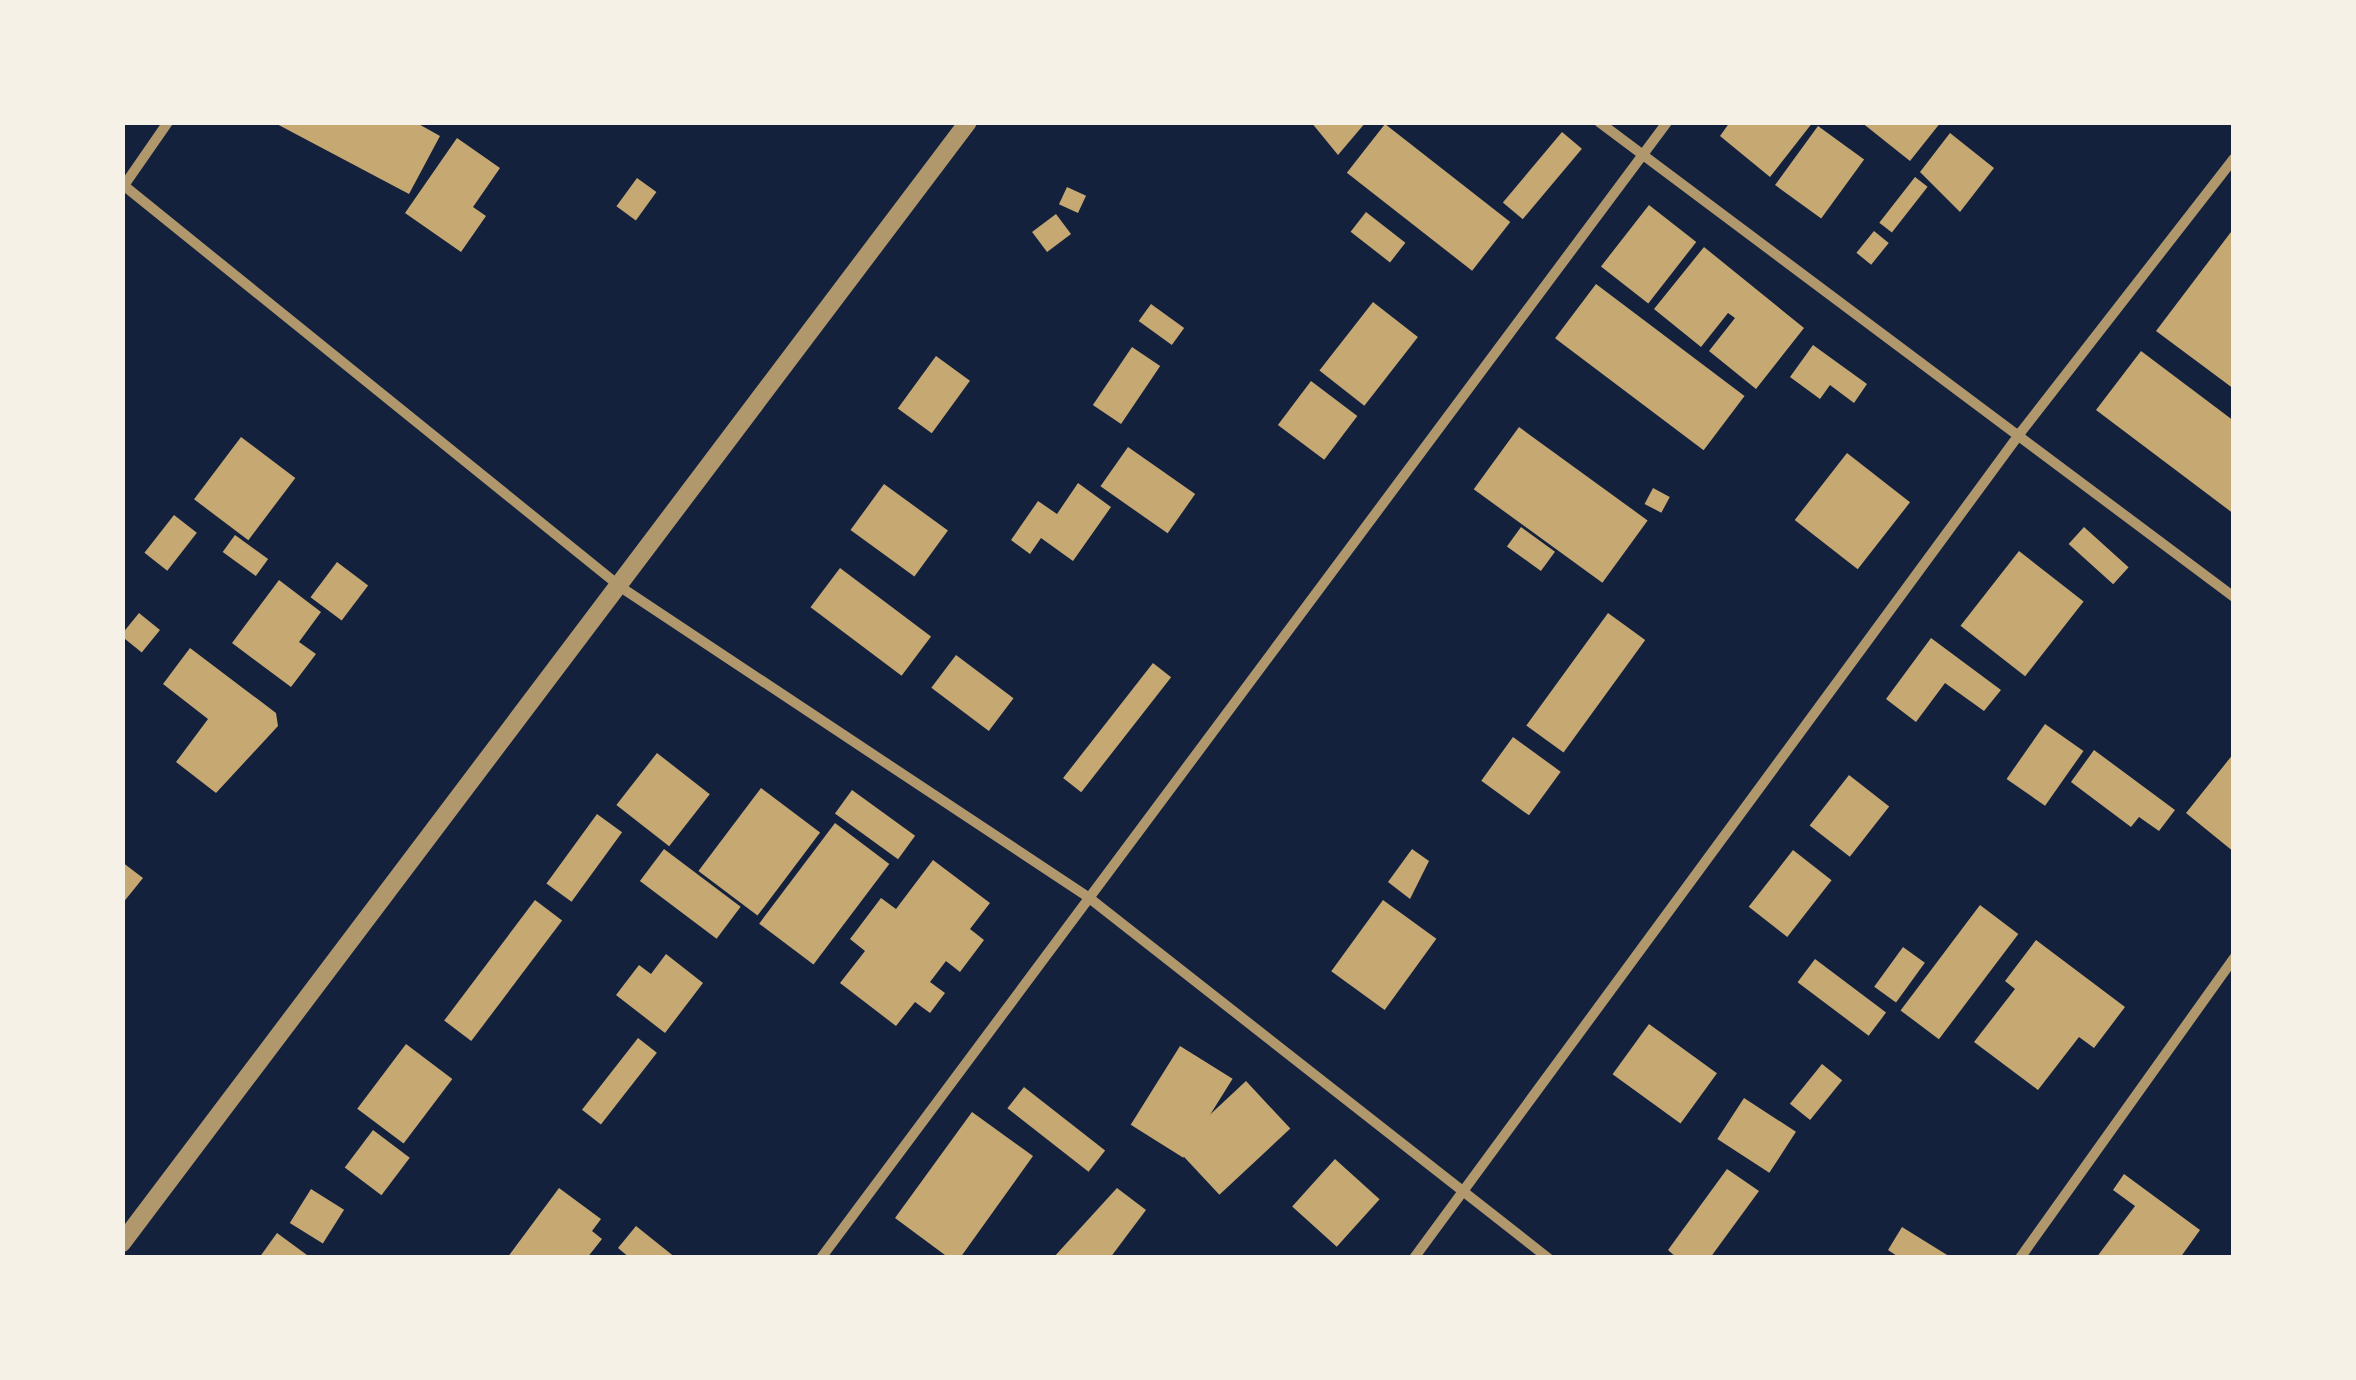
<!DOCTYPE html>
<html>
<head>
<meta charset="utf-8">
<style>
	body { margin:0 }
	#map { position:relative; width:2356px; height:1380px; overflow:hidden; background:#14213d; font-family:Signika,sans-serif }
	div>[style] { position:absolute }
	.building>* { inset:0; background:#c6a872; transform-origin:0 0 }
	.minor>* { height:10px; margin:-5px; padding:0 5px; transform-origin:5px; border-radius:5px; background:#b1986c }
	.tertiary>* { height:18px; margin:-9px; padding:0 9px; transform-origin:9px; border-radius:9px; background:#b1986c }
	span { translate:-50% -50%; white-space:nowrap; text-align:center; line-height:1.15; -webkit-text-stroke:8px #f6f1e7; paint-order:stroke }
	.frame { position:absolute; inset:0; border:125px solid #f6f1e7; pointer-events:none }
</style>
</head>
<body>
<div id="map">
	<div class="building">
		<div style="clip-path:polygon(273px 122px,415px 122px,440px 136px,409px 194px)"></div>
		<div style="clip-path:polygon(1311px 122px,1366px 122px,1338px 155px)"></div>
		<div style="clip-path:polygon(1730px 122px,1813px 122px,1770px 177px,1720px 136px)"></div>
		<div style="clip-path:polygon(1861px 122px,1941px 122px,1910px 161px)"></div>
		<div style="left:1385px;top:124px;width:159px;height:62px;rotate:38deg"></div>
		<div style="left:1818px;top:126px;width:57px;height:73px;rotate:36deg"></div>
		<div style="left:1562px;top:132px;width:26px;height:92px;rotate:40deg"></div>
		<div style="clip-path:polygon(1950px 133px,1994px 168px,1960px 212px,1920px 172px)"></div>
		<div style="clip-path:polygon(457px 138px,500px 168px,473px 207px,486px 216px,461px 252px,405px 213px)"></div>
		<div style="left:1915px;top:177px;width:16px;height:58px;rotate:38deg"></div>
		<div style="left:637px;top:178px;width:24px;height:35px;rotate:36deg"></div>
		<div style="left:1067px;top:187px;width:21px;height:19px;rotate:25deg"></div>
		<div style="left:1649px;top:205px;width:60px;height:78px;rotate:38deg"></div>
		<div style="left:1366px;top:212px;width:50px;height:25px;rotate:38deg"></div>
		<div style="left:1056px;top:214px;width:25px;height:30px;rotate:53deg"></div>
		<div style="clip-path:polygon(2234px 228px,2234px 389px,2156px 331px)"></div>
		<div style="left:1874px;top:231px;width:19px;height:28px;rotate:39deg"></div>
		<div style="clip-path:polygon(1704px 247px,1804px 328px,1756px 389px,1709px 351px,1735px 318px,1728px 313px,1701px 347px,1654px 309px)"></div>
		<div style="left:1596px;top:284px;width:186px;height:68px;rotate:37deg"></div>
		<div style="left:1373px;top:302px;width:57px;height:87px;rotate:38deg"></div>
		<div style="left:1151px;top:304px;width:41px;height:21px;rotate:36deg"></div>
		<div style="clip-path:polygon(1813px 345px,1867px 384px,1854px 403px,1830px 385px,1820px 399px,1790px 377px)"></div>
		<div style="left:1132px;top:347px;width:34px;height:70px;rotate:34deg"></div>
		<div style="clip-path:polygon(2141px 351px,2234px 421px,2234px 514px,2096px 410px)"></div>
		<div style="left:936px;top:356px;width:42px;height:65px;rotate:36deg"></div>
		<div style="left:1311px;top:381px;width:58px;height:55px;rotate:37deg"></div>
		<div style="left:1519px;top:427px;width:159px;height:77px;rotate:36deg"></div>
		<div style="left:241px;top:437px;width:68px;height:78px;rotate:37deg"></div>
		<div style="left:1128px;top:447px;width:82px;height:48px;rotate:35deg"></div>
		<div style="left:1847px;top:453px;width:80px;height:85px;rotate:38deg"></div>
		<div style="clip-path:polygon(1078px 483px,1111px 507px,1073px 561px,1041px 538px,1030px 554px,1011px 540px,1038px 501px,1057px 514px)"></div>
		<div style="left:884px;top:484px;width:79px;height:57px;rotate:36deg"></div>
		<div style="left:1653px;top:488px;width:19px;height:18px;rotate:28deg"></div>
		<div style="left:174px;top:515px;width:29px;height:48px;rotate:38deg"></div>
		<div style="left:1521px;top:527px;width:42px;height:24px;rotate:36deg"></div>
		<div style="left:2084px;top:527px;width:60px;height:23px;rotate:42deg"></div>
		<div style="left:235px;top:535px;width:41px;height:21px;rotate:36deg"></div>
		<div style="left:2019px;top:551px;width:82px;height:95px;rotate:38deg"></div>
		<div style="left:337px;top:562px;width:39px;height:44px;rotate:37deg"></div>
		<div style="left:840px;top:568px;width:114px;height:49px;rotate:37deg"></div>
		<div style="clip-path:polygon(279px 580px,321px 612px,299px 642px,316px 654px,291px 687px,232px 643px)"></div>
		<div style="left:139px;top:613px;width:27px;height:29px;rotate:39deg"></div>
		<div style="left:1608px;top:613px;width:46px;height:139px;rotate:36deg"></div>
		<div style="clip-path:polygon(1931px 638px,2001px 690px,1984px 711px,1945px 683px,1916px 722px,1886px 699px)"></div>
		<div style="clip-path:polygon(190px 648px,276px 713px,278px 726px,216px 793px,176px 762px,208px 719px,163px 684px)"></div>
		<div style="left:956px;top:655px;width:72px;height:41px;rotate:37deg"></div>
		<div style="left:1153px;top:663px;width:23px;height:146px;rotate:38deg"></div>
		<div style="left:2045px;top:724px;width:47px;height:67px;rotate:35deg"></div>
		<div style="left:1513px;top:737px;width:59px;height:54px;rotate:36deg"></div>
		<div style="clip-path:polygon(2094px 750px,2175px 810px,2159px 831px,2139px 817px,2131px 827px,2071px 782px)"></div>
		<div style="left:657px;top:753px;width:67px;height:66px;rotate:38deg"></div>
		<div style="clip-path:polygon(2234px 753px,2234px 852px,2186px 813px)"></div>
		<div style="left:1849px;top:775px;width:51px;height:64px;rotate:38deg"></div>
		<div style="left:761px;top:788px;width:74px;height:104px;rotate:37deg"></div>
		<div style="left:852px;top:790px;width:78px;height:29px;rotate:36deg"></div>
		<div style="left:597px;top:814px;width:31px;height:86px;rotate:36deg"></div>
		<div style="left:835px;top:823px;width:68px;height:126px;rotate:37deg"></div>
		<div style="left:664px;top:849px;width:96px;height:40px;rotate:37deg"></div>
		<div style="clip-path:polygon(1412px 849px,1429px 861px,1410px 899px,1388px 882px)"></div>
		<div style="left:1793px;top:850px;width:49px;height:72px;rotate:38deg"></div>
		<div style="clip-path:polygon(933px 860px,990px 903px,970px 929px,984px 940px,960px 972px,946px 961px,930px 982px,945px 993px,930px 1013px,915px 1002px,896px 1026px,840px 983px,865px 951px,850px 939px,881px 898px,896px 909px)"></div>
		<div style="clip-path:polygon(122px 862px,143px 878px,122px 904px)"></div>
		<div style="left:535px;top:900px;width:34px;height:151px;rotate:37deg"></div>
		<div style="left:1383px;top:900px;width:66px;height:88px;rotate:36deg"></div>
		<div style="left:1980px;top:905px;width:48px;height:132px;rotate:37deg"></div>
		<div style="clip-path:polygon(2036px 940px,2125px 1007px,2094px 1048px,2079px 1037px,2038px 1090px,1974px 1042px,2015px 989px,2005px 981px)"></div>
		<div style="left:1903px;top:947px;width:27px;height:49px;rotate:36deg"></div>
		<div style="clip-path:polygon(666px 954px,703px 983px,665px 1033px,616px 995px,639px 965px,651px 974px)"></div>
		<div style="left:1815px;top:959px;width:89px;height:29px;rotate:37deg"></div>
		<div style="left:1649px;top:1024px;width:84px;height:62px;rotate:36deg"></div>
		<div style="left:638px;top:1038px;width:24px;height:91px;rotate:38deg"></div>
		<div style="left:406px;top:1044px;width:58px;height:81px;rotate:37deg"></div>
		<div style="left:1180px;top:1046px;width:62px;height:93px;rotate:32deg"></div>
		<div style="left:1822px;top:1064px;width:26px;height:51px;rotate:39deg"></div>
		<div style="left:1246px;top:1081px;width:65px;height:97px;rotate:47deg"></div>
		<div style="left:1024px;top:1087px;width:103px;height:27px;rotate:38deg"></div>
		<div style="left:1744px;top:1098px;width:62px;height:49px;rotate:33deg"></div>
		<div style="clip-path:polygon(972px 1112px,1033px 1156px,960px 1258px,949px 1258px,895px 1218px)"></div>
		<div style="left:373px;top:1130px;width:46px;height:47px;rotate:37deg"></div>
		<div style="left:1335px;top:1159px;width:60px;height:64px;rotate:42deg"></div>
		<div style="clip-path:polygon(1727px 1169px,1759px 1191px,1710px 1258px,1677px 1258px,1668px 1250px)"></div>
		<div style="clip-path:polygon(2124px 1174px,2200px 1230px,2180px 1258px,2096px 1258px,2135px 1206px,2113px 1190px)"></div>
		<div style="clip-path:polygon(559px 1188px,601px 1219px,592px 1231px,602px 1239px,587px 1258px,507px 1258px)"></div>
		<div style="clip-path:polygon(1117px 1188px,1146px 1210px,1110px 1258px,1053px 1258px)"></div>
		<div style="left:311px;top:1189px;width:39px;height:40px;rotate:32deg"></div>
		<div style="clip-path:polygon(636px 1226px,676px 1258px,630px 1258px,618px 1248px)"></div>
		<div style="clip-path:polygon(1902px 1227px,1952px 1258px,1900px 1258px,1888px 1250px)"></div>
		<div style="clip-path:polygon(277px 1233px,307px 1255px,305px 1258px,259px 1258px)"></div>
	</div>
	<div class="minor">
		<div style="left:1599px;top:122px;width:793px;rotate:36.8deg"></div>
		<div style="left:122px;top:184px;width:643px;rotate:38.94deg"></div>
		<div style="left:622px;top:588px;width:559px;rotate:33.55deg"></div>
		<div style="left:1088px;top:897px;width:585px;rotate:38.12deg"></div>
		<div style="left:123px;top:187px;width:79px;rotate:-55.3deg"></div>
		<div style="left:821px;top:1258px;width:1416px;rotate:-53.32deg"></div>
		<div style="left:1414px;top:1258px;width:1025px;rotate:-53.69deg"></div>
		<div style="left:2021px;top:432px;width:347px;rotate:-52.1deg"></div>
		<div style="left:2020px;top:1258px;width:369px;rotate:-54.5deg"></div>
	</div>
	<div class="tertiary">
		<div style="left:122px;top:1243px;width:1404px;rotate:-52.96deg"></div>
	</div>
	<div class="frame"></div>
</div>
</body>
</html>
